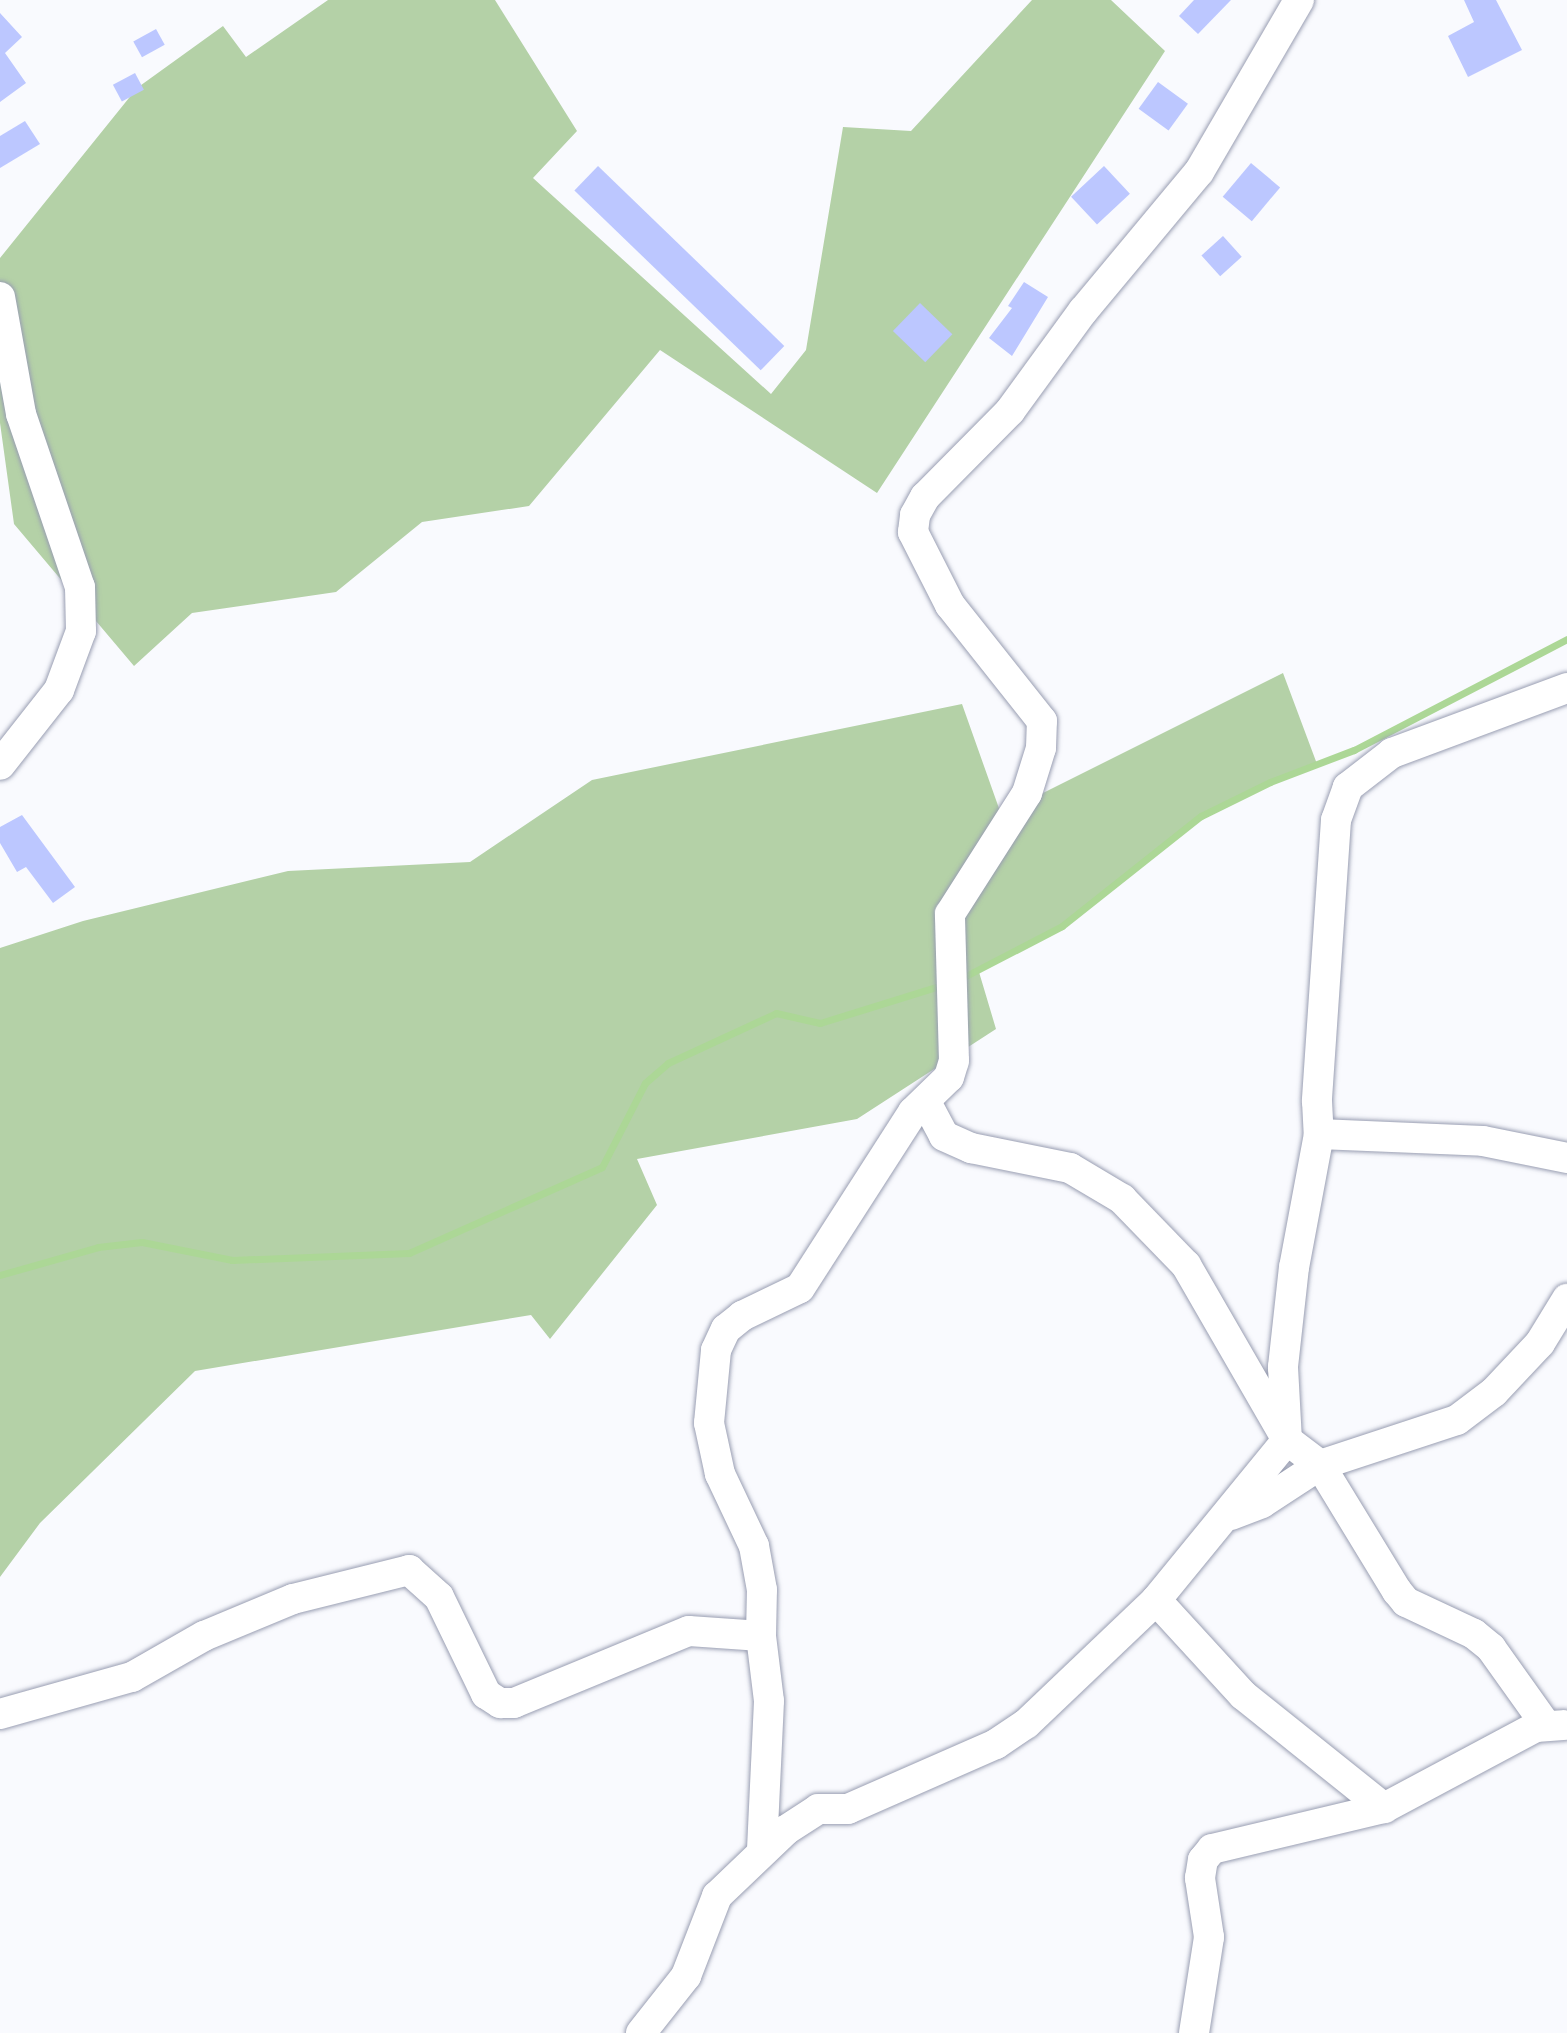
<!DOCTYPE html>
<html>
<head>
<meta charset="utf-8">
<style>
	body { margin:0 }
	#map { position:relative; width:1567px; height:2033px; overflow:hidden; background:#f9fafe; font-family:"Fira Sans",sans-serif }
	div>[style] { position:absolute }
	.green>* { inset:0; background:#b4d1a7 }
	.stream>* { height:7px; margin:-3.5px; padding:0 3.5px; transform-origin:3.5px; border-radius:3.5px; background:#acd796 }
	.building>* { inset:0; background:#bcc7ff; transform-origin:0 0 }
	.roads { filter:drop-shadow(0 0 2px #999eb2) drop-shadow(0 0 2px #999eb2) }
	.minor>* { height:30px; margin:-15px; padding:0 15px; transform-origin:15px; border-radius:15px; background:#fff }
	span { translate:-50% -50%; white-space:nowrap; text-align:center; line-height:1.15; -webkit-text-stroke:8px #fff; paint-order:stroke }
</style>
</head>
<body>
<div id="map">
	<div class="green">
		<div style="clip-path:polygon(328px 0,495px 0,577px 131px,533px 178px,771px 394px,806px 350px,843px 127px,911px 131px,1032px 0,1111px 0,1165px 51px,877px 493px,660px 350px,529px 506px,422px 522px,336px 592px,192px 613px,134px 666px,14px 524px,0 423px,0 258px,137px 88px,223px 26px,246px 57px)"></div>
		<div style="clip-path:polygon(1283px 673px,1317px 764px,1201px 816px,1062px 926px,979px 972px,996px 1029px,857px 1119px,637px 1159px,657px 1205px,550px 1339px,531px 1315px,195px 1371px,40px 1523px,0 1577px,0 948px,83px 921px,288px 871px,470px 862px,592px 780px,962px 704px,1001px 814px)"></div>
	</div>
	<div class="stream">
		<div style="left:958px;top:980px;width:117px;rotate:-27.4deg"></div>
		<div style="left:1062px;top:926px;width:177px;rotate:-38.4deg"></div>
		<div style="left:1201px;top:816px;width:77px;rotate:-26.2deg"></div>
		<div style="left:1270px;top:782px;width:90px;rotate:-20.9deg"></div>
		<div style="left:1354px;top:750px;width:240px;rotate:-27.5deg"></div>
		<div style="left:0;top:1275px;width:102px;rotate:-15.9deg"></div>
		<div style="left:98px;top:1247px;width:44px;rotate:-6.5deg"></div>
		<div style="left:142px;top:1242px;width:92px;rotate:11.3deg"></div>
		<div style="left:232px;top:1260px;width:177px;rotate:-2.3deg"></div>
		<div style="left:409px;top:1253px;width:211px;rotate:-24deg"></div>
		<div style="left:602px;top:1167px;width:94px;rotate:-62.9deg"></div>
		<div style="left:645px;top:1083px;width:30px;rotate:-41deg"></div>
		<div style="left:668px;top:1063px;width:119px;rotate:-24.8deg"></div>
		<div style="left:776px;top:1013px;width:45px;rotate:12.8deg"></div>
		<div style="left:820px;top:1023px;width:132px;rotate:-17.2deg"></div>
	</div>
	<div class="building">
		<div style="clip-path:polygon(1194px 0,1231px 0,1198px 34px,1179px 16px)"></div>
		<div style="clip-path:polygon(1464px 0,1496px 0,1522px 50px,1468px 77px,1448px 36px,1474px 22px)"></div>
		<div style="clip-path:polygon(0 13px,22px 37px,5px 53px,26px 83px,0 102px)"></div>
		<div style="left:156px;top:29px;width:18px;height:26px;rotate:61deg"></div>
		<div style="left:135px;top:73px;width:19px;height:25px;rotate:62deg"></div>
		<div style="left:1158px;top:82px;width:37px;height:33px;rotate:36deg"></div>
		<div style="clip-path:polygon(25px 121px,40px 144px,0 168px,0 136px)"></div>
		<div style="left:1251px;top:163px;width:38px;height:44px;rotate:40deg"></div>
		<div style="left:598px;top:166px;width:259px;height:34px;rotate:44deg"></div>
		<div style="left:1104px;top:166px;width:38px;height:45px;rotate:47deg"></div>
		<div style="left:1223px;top:236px;width:28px;height:29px;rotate:48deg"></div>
		<div style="clip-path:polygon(1024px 282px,1048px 297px,1012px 356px,989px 338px,1012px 308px,1008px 306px)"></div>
		<div style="left:920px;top:303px;width:45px;height:39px;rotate:44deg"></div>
		<div style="clip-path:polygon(22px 815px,75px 887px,53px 903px,26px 867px,17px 872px,0 843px,0 827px)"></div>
	</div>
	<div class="roads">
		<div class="minor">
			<div style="left:0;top:297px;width:119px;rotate:79.8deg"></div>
			<div style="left:21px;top:414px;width:183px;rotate:71.2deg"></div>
			<div style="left:80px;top:587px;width:44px;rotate:88.7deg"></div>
			<div style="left:81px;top:631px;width:63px;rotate:110.4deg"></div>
			<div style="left:59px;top:690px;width:95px;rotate:128.2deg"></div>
			<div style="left:1567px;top:688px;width:187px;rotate:159.6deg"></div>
			<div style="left:1392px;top:753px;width:56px;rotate:142.3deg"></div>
			<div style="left:1348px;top:787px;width:35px;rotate:110deg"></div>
			<div style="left:1336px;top:820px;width:282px;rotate:93.9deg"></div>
			<div style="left:1317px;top:1101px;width:33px;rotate:87deg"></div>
			<div style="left:1319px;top:1134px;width:164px;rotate:2.4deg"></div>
			<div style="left:1483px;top:1141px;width:86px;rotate:11.4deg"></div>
			<div style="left:926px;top:1102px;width:38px;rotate:62deg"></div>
			<div style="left:944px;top:1136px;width:30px;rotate:24deg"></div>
			<div style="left:971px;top:1148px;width:101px;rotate:11.4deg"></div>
			<div style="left:1070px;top:1168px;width:61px;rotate:30.8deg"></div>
			<div style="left:1122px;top:1199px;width:92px;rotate:45.9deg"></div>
			<div style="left:1186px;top:1265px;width:202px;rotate:60deg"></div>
			<div style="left:1287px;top:1440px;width:41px;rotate:37.1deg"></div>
			<div style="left:1320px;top:1465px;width:148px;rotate:58.6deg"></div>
			<div style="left:1397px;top:1591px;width:14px;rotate:51deg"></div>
			<div style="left:1406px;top:1602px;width:75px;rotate:25.2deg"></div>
			<div style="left:1474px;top:1634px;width:22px;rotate:39deg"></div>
			<div style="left:1491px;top:1648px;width:95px;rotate:54.5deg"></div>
			<div style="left:1319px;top:1134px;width:135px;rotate:100.6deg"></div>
			<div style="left:1294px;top:1267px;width:101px;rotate:96.3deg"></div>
			<div style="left:1283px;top:1367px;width:73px;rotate:86.9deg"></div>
			<div style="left:1287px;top:1440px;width:207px;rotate:129.3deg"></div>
			<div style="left:1156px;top:1600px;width:129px;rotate:47.5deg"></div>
			<div style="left:1243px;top:1695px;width:181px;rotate:38.7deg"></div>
			<div style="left:1231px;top:1515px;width:33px;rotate:-21deg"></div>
			<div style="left:1262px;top:1503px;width:69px;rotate:-33.2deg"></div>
			<div style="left:1320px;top:1465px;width:144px;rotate:-18.2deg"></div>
			<div style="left:1457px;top:1420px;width:46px;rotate:-37.1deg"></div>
			<div style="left:1494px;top:1392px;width:67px;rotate:-46.8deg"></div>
			<div style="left:1540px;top:1343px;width:52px;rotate:-58.5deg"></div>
			<div style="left:761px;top:1636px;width:65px;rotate:83deg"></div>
			<div style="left:769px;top:1701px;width:151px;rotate:92.7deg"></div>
			<div style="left:0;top:1714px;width:137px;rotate:-15.7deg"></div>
			<div style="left:132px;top:1677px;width:83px;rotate:-29.7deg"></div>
			<div style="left:204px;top:1636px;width:96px;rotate:-22.6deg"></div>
			<div style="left:293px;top:1599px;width:120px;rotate:-14deg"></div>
			<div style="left:409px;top:1570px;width:40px;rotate:42deg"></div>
			<div style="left:439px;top:1597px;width:108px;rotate:64.1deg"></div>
			<div style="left:486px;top:1694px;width:17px;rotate:33deg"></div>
			<div style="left:500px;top:1703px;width:14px"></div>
			<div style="left:514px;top:1703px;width:189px;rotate:-22.4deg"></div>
			<div style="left:689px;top:1631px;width:72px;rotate:4deg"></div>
			<div style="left:761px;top:1636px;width:46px;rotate:-88.8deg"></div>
			<div style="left:762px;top:1590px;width:45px;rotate:-100.3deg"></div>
			<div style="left:754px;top:1546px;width:80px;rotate:-115.3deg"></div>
			<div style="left:720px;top:1474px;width:52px;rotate:-102.2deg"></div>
			<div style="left:709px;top:1423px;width:73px;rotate:-84.5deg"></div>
			<div style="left:716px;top:1350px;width:23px;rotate:-65deg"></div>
			<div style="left:726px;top:1329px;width:21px;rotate:-39deg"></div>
			<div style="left:742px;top:1316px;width:64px;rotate:-25.8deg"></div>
			<div style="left:800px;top:1288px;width:209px;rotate:-57.3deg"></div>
			<div style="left:913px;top:1112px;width:50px;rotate:-44.2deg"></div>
			<div style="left:949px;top:1077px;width:17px;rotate:-73deg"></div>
			<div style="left:954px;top:1061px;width:147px;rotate:-91.6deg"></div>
			<div style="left:950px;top:914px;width:143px;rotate:-57.5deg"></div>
			<div style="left:1027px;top:793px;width:47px;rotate:-72.7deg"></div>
			<div style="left:1041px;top:748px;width:27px;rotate:-88deg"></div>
			<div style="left:1042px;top:721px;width:148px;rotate:-128.4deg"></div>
			<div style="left:950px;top:605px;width:82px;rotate:-116.9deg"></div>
			<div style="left:913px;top:532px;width:17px;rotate:-83deg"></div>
			<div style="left:915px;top:515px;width:21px;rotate:-61deg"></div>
			<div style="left:925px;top:497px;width:121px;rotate:-45.3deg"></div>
			<div style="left:1010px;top:411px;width:124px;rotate:-53.9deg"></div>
			<div style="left:1083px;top:311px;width:181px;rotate:-50.2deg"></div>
			<div style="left:1199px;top:172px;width:199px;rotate:-59.8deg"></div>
			<div style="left:641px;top:2033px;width:73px;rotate:-51.7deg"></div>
			<div style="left:686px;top:1976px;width:86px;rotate:-68.8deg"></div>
			<div style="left:717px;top:1896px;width:95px;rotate:-43.7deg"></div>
			<div style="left:786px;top:1830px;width:38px;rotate:-33deg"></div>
			<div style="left:818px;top:1809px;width:30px"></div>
			<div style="left:848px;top:1809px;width:162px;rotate:-23.7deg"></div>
			<div style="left:996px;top:1744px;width:36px;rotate:-34deg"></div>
			<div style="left:1026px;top:1724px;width:180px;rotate:-43.6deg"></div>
			<div style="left:1194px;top:2033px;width:97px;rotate:-81.1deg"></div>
			<div style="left:1209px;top:1937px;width:60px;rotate:-98.7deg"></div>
			<div style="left:1200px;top:1878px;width:18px;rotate:-81deg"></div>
			<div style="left:1203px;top:1860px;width:14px;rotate:-51deg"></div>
			<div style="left:1212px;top:1849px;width:177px;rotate:-13.4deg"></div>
			<div style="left:1384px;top:1808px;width:172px;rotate:-28.1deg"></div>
			<div style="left:1536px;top:1727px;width:27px;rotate:-4deg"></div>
		</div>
	</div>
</div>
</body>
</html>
